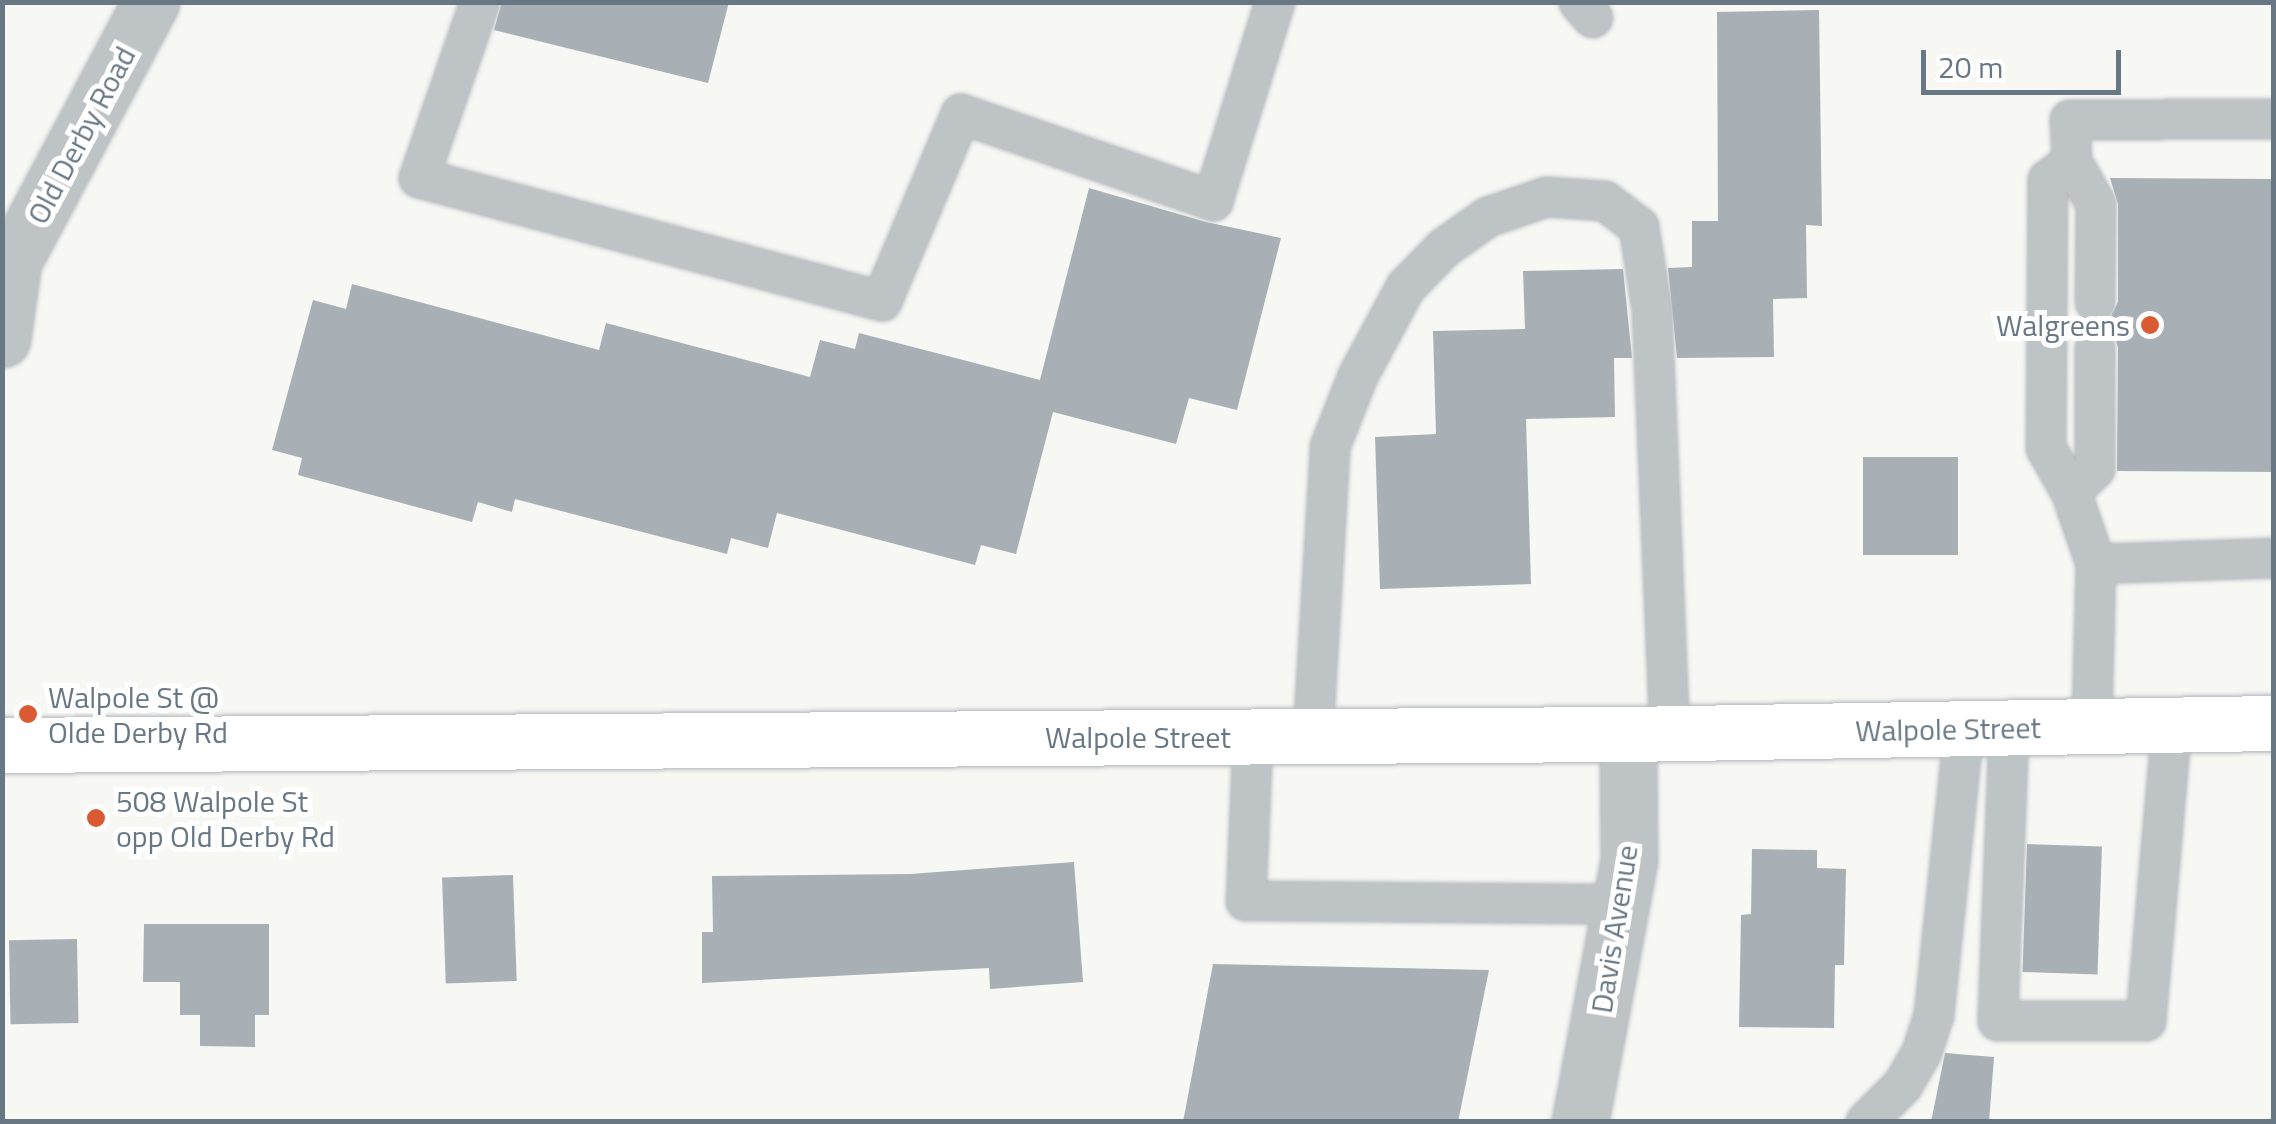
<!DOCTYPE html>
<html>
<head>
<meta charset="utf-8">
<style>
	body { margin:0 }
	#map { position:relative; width:2276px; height:1124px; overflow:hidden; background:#f7f7f4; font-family:"Titillium Web",sans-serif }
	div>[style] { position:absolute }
	.building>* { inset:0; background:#a8b0b5; transform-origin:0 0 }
	.roads { filter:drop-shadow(0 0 2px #b3b8bd) drop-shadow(0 0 2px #b3b8bd) }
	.lane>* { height:38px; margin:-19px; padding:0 19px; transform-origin:19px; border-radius:19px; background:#bec3c6 }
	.street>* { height:55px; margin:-27.5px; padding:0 27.5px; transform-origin:27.5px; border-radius:27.5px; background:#bec3c6 }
	.secondary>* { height:55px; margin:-27.5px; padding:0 27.5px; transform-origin:27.5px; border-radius:27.5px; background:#fff }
	.dots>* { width:28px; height:28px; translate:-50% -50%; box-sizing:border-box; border:5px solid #fff; border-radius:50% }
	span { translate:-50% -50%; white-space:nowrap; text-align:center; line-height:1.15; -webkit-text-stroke:10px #fff; paint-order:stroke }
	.street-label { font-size:30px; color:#687784 }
	.poi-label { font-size:30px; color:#687784 }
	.right { translate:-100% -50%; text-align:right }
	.left { translate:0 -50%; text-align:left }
	.frame { position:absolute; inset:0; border:5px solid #687784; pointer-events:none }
	.scale { position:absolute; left:1921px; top:50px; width:200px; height:45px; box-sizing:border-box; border:5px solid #687784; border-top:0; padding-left:12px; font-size:30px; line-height:35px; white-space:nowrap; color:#687784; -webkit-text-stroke:8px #fff; paint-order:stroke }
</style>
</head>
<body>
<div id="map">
	<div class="building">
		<div style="clip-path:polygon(502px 2px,729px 2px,708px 83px,494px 30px)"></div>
		<div style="clip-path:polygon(1819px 10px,1822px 226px,1806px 225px,1807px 298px,1773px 299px,1774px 357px,1677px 358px,1668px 268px,1692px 267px,1692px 221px,1718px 221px,1717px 12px)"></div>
		<div style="clip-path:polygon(2110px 178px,2274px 179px,2274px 472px,2117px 471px,2118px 348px,2110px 318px,2118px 302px,2118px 204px)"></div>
		<div style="clip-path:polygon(1089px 188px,1206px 222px,1281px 238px,1237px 410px,1189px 398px,1176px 444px,1053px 412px,1016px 554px,981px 545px,975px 565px,777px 513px,768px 548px,731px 538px,727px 554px,515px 499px,512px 512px,478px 502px,472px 522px,298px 475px,302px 458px,272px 450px,313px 300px,346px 309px,352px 284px,599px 350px,606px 323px,810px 377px,820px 340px,855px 349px,859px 333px,1040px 380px)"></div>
		<div style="clip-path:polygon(1623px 269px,1632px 358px,1614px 358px,1615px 417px,1526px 419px,1531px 584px,1380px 589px,1375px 437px,1436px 434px,1433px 331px,1525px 329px,1523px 271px)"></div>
		<div style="left:1863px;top:457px;width:95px;height:98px"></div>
		<div style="left:2027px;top:844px;width:75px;height:128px;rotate:2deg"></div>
		<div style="clip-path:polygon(1752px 849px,1817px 850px,1817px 868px,1846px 869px,1844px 965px,1835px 965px,1834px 1028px,1739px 1027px,1741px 915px,1751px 914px)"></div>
		<div style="clip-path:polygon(1074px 862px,1083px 982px,990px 989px,989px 968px,702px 983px,702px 932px,713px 932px,712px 876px,910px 874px)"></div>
		<div style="left:513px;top:875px;width:106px;height:71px;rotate:88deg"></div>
		<div style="clip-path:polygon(144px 924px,269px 924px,269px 1015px,255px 1015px,255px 1047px,200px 1046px,200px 1015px,180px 1015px,180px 982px,143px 982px)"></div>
		<div style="left:77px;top:939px;width:84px;height:68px;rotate:89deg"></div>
		<div style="clip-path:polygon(1213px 964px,1489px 970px,1458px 1122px,1183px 1122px)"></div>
		<div style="clip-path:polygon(1945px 1053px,1994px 1057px,1989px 1122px,1931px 1122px)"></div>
	</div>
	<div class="roads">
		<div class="lane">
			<div style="left:480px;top:2px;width:186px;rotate:109.1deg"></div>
			<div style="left:419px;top:178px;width:479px;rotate:14.9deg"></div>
			<div style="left:882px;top:301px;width:203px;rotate:-67.1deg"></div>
			<div style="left:961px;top:114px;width:267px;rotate:19deg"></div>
			<div style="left:1213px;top:201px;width:208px;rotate:-72.7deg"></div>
			<div style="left:1579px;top:2px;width:21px;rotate:49deg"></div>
			<div style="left:2072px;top:162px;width:48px;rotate:60.3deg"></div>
			<div style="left:2096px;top:204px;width:98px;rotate:90.6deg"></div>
			<div style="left:2071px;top:492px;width:33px;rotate:-44deg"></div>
			<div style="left:2095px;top:469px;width:121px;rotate:-90deg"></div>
			<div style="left:2096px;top:564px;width:76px;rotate:-109.1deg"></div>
			<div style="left:2071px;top:492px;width:51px;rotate:-119.6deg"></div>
			<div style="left:2046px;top:448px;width:268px;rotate:-89.6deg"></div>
			<div style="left:2048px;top:180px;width:30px;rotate:-37deg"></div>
			<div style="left:2072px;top:162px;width:42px;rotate:-92.7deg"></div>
			<div style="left:2070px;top:120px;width:204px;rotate:-0.3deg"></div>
			<div style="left:2092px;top:725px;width:161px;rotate:-88.6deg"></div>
			<div style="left:2096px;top:564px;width:178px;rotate:-1.9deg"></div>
			<div style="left:2009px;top:730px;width:291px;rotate:92.2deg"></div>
			<div style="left:1998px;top:1021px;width:148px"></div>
			<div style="left:2146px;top:1021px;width:297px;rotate:-85deg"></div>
			<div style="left:1253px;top:736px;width:165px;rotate:92.4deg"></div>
			<div style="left:1246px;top:901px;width:374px;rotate:0.5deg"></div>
			<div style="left:1313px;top:737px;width:290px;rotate:-86.6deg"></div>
			<div style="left:1330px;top:447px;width:76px;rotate:-68.5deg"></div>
			<div style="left:1358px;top:376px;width:101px;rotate:-61.7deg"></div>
			<div style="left:1406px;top:287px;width:54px;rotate:-45.7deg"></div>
			<div style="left:1444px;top:248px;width:54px;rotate:-35.2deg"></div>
			<div style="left:1488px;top:217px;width:62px;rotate:-18.7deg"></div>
			<div style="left:1547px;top:197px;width:58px;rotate:3.9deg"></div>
			<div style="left:1605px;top:201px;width:43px;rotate:37.4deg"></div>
			<div style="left:1639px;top:227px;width:83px;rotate:81deg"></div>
			<div style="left:1652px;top:309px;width:425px;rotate:87.6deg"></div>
			<div style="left:1866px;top:1122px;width:52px;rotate:-45deg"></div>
			<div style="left:1903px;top:1085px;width:38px;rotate:-60deg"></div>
			<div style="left:1922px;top:1052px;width:39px;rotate:-72deg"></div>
			<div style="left:1934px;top:1015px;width:287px;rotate:-84deg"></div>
		</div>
		<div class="street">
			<div style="left:2px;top:282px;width:317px;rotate:-62deg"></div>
			<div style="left:2px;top:339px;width:72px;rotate:-82deg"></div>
			<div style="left:1580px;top:1122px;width:266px;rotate:-79.4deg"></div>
			<div style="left:1629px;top:861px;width:127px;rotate:-90.5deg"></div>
		</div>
		<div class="secondary">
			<div style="left:2px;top:745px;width:1626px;rotate:-0.39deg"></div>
			<div style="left:1628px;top:734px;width:646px;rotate:-0.98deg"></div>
		</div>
	</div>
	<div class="dots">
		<div style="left:2150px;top:325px;background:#d95a33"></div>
		<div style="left:28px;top:714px;background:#d95a33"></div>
		<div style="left:96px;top:818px;background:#d95a33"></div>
	</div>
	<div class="street-label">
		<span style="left:81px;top:135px;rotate:-62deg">Old Derby Road</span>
		<span style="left:1948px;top:729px;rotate:-1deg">Walpole Street</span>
		<span style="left:1138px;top:737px">Walpole Street</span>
		<span style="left:1614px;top:929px;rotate:-81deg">Davis Avenue</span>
	</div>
	<div class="poi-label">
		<span class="right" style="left:2130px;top:325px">Walgreens</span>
		<span class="left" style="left:48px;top:714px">Walpole St @<br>Olde Derby Rd</span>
		<span class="left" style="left:116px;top:818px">508 Walpole St<br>opp Old Derby Rd</span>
	</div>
	<div class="frame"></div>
	<div class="scale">20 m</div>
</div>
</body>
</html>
